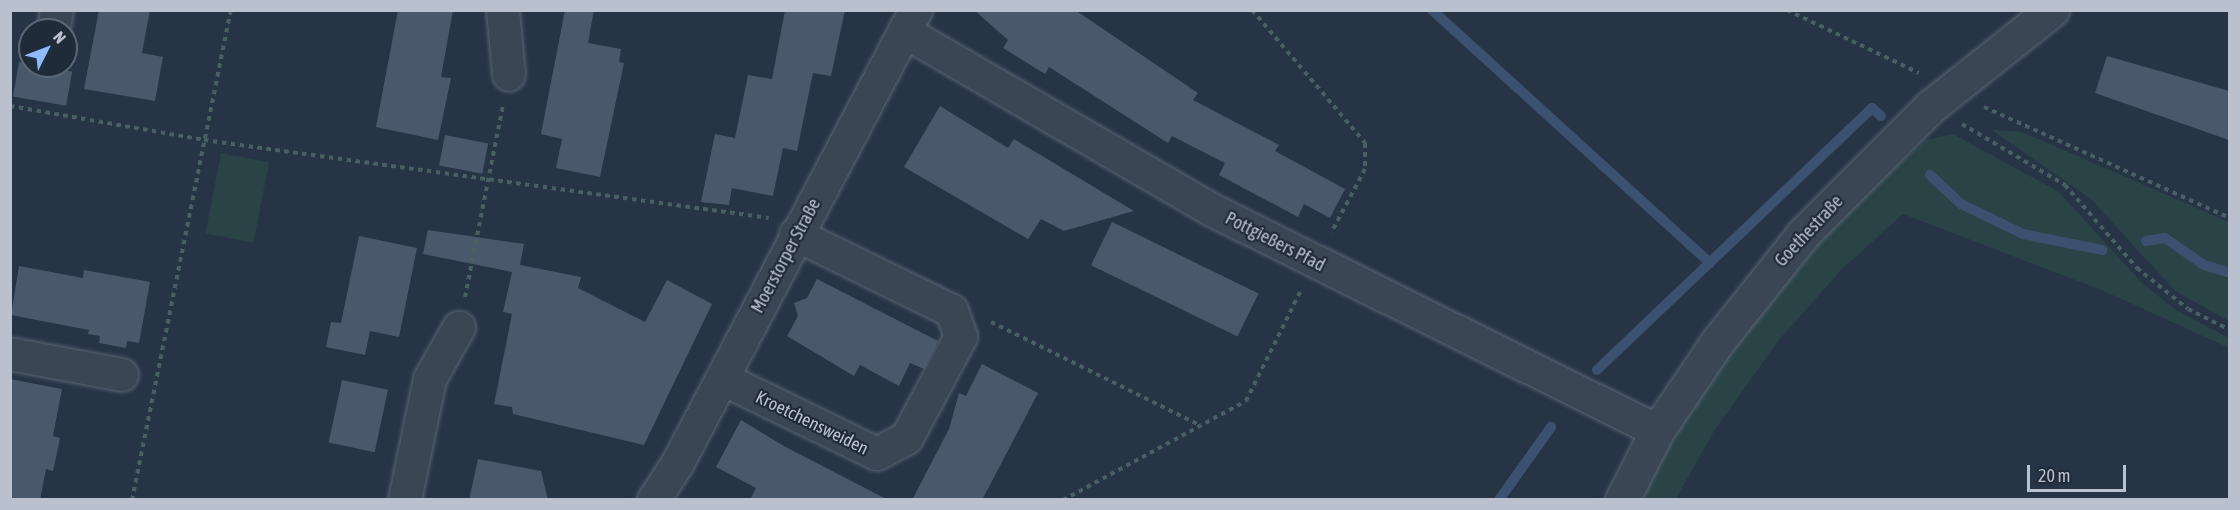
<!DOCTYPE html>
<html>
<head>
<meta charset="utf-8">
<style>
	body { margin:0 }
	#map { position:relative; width:2240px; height:510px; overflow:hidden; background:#273446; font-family:"Asap Condensed",sans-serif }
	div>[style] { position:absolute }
	.green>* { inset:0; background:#294346; transform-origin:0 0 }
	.stream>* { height:10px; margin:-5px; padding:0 5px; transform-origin:5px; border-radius:5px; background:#3c516f }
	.building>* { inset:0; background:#4a586c; transform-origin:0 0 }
	.path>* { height:4px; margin-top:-2px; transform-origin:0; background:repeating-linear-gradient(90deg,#476062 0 4.5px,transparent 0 9px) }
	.roads { filter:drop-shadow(0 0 2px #5a6472) drop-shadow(0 0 2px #5a6472) }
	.minor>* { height:32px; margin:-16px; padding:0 16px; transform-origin:16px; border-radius:16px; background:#3b4655 }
	.tertiary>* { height:33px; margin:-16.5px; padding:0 16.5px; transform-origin:16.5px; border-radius:16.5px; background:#3b4655 }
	span { translate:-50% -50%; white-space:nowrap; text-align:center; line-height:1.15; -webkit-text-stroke:4.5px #202b3a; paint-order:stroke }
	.street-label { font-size:18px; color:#b9c1ce }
	.frame { position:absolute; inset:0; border:12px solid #b9c1ce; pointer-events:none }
	.north { position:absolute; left:18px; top:18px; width:60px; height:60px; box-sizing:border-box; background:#202b3a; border:2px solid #5d6775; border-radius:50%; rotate:48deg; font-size:16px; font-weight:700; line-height:24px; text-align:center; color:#b9c1ce }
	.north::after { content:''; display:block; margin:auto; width:21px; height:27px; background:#8fbafd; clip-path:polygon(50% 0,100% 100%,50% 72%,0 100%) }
	.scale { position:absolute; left:2027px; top:465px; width:99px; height:27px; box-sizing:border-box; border:3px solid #b9c1ce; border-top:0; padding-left:8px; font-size:18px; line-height:21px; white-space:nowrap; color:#b9c1ce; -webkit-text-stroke:4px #202b3a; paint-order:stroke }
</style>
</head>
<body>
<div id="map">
	<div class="green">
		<div style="clip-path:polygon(1992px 130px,2022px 132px,2229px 222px,2229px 321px,2175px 291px,2091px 199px)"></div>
		<div style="clip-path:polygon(1953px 134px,2059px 192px,2142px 283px,2176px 310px,2229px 338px,2229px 348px,2104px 291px,1903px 214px,1842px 269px,1778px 341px,1714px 431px,1676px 499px,1639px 500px,1671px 437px,1732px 345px,1813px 249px,1850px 208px,1926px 140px)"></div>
		<div style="left:221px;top:153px;width:49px;height:82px;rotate:11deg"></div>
	</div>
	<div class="stream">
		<div style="left:1432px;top:10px;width:376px;rotate:42.3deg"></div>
		<div style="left:1930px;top:175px;width:42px;rotate:43.1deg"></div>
		<div style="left:1961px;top:204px;width:69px;rotate:25.8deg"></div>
		<div style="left:2023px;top:234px;width:81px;rotate:11.4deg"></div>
		<div style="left:2146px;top:241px;width:19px;rotate:-9deg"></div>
		<div style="left:2165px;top:238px;width:47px;rotate:34.7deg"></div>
		<div style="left:2204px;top:265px;width:27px;rotate:17deg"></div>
		<div style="left:1597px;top:370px;width:380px;rotate:-43.6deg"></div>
		<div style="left:1872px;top:108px;width:12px;rotate:42deg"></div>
		<div style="left:1499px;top:500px;width:90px;rotate:-54.5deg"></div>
	</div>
	<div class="building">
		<div style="clip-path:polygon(99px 10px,150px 10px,142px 53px,163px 57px,155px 101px,84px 89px)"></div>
		<div style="clip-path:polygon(398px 10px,453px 10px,441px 77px,451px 78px,438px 140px,376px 127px)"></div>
		<div style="clip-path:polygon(565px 10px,594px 10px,588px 43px,621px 49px,619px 62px,624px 63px,600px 177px,556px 168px,562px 139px,541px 134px)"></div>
		<div style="clip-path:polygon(785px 10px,845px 10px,831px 76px,813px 73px,797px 151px,783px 148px,773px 196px,732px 188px,729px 205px,701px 202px,715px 134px,735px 138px,748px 75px,772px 79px)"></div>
		<div style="clip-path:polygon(974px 10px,1075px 10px,1198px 93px,1193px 100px,1279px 145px,1275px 151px,1345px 189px,1330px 218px,1304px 204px,1298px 217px,1219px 175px,1225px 163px,1172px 136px,1168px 143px,1049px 67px,1045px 74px,1003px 48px,1008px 40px)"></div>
		<div style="clip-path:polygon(2107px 56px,2229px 91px,2229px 140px,2095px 93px)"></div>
		<div style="left:19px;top:62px;width:54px;height:35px;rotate:10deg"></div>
		<div style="clip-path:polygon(940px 106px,1008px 148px,1014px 139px,1134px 211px,1064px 231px,1041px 219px,1028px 239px,904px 167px)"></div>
		<div style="left:445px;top:135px;width:44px;height:31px;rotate:11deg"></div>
		<div style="left:1112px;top:222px;width:163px;height:48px;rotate:26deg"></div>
		<div style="clip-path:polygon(428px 230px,524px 244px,520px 265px,581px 277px,578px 288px,645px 322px,667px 280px,712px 304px,644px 445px,513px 414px,512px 407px,494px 404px,512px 314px,503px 312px,512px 272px,423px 254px)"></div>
		<div style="clip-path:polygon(359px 236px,417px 248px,399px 337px,370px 331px,365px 355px,326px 347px,331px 322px,341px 323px)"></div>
		<div style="clip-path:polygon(19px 266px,83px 278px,84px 270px,150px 282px,139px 343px,127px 341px,126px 348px,99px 343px,100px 336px,88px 334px,89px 330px,11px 315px)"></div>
		<div style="clip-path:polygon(817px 279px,938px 341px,924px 369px,910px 363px,899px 386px,860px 365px,854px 376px,787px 336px,798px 316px,794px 303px,807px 298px)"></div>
		<div style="clip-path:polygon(982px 364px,1038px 393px,991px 483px,982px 500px,912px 500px,949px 429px,959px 393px,966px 396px)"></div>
		<div style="clip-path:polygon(10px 379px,62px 389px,53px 436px,60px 438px,57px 453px,53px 471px,46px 469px,40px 500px,10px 500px)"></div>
		<div style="left:342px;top:380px;width:47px;height:64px;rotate:12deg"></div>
		<div style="clip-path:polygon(741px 420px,782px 445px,888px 500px,750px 500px,756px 488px,716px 467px)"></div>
		<div style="clip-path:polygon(478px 459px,541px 471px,548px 500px,469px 500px)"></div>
	</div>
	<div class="path">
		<div style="left:1252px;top:10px;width:175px;rotate:49.6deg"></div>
		<div style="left:1365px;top:143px;width:26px;rotate:90deg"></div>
		<div style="left:1365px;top:169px;width:72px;rotate:118deg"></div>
		<div style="left:1787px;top:10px;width:146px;rotate:25.5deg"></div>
		<div style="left:10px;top:106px;width:197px;rotate:9.9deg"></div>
		<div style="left:204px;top:140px;width:570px;rotate:7.86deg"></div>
		<div style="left:1984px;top:107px;width:270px;rotate:24.3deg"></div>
		<div style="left:1962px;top:124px;width:120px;rotate:30.6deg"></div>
		<div style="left:2065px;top:185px;width:110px;rotate:49.1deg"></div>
		<div style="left:2137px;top:268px;width:65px;rotate:38.8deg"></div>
		<div style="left:2188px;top:309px;width:47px;rotate:26.6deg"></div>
		<div style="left:465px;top:297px;width:196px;rotate:-78.8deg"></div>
		<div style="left:991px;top:322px;width:232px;rotate:26.3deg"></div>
		<div style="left:132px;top:500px;width:500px;rotate:-78.6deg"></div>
		<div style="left:1063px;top:500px;width:208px;rotate:-28.4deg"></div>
		<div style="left:1246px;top:401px;width:124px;rotate:-63.6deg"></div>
	</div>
	<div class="roads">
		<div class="minor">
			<div style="left:503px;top:10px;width:65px;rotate:84.7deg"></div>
			<div style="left:54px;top:29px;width:19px;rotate:-81deg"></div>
			<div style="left:905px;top:32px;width:357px;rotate:30.1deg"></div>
			<div style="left:1214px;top:211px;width:495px;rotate:26.4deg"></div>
			<div style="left:10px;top:354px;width:114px;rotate:10.6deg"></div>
			<div style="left:723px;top:379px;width:171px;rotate:26deg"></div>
			<div style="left:877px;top:454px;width:34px;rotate:-28deg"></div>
			<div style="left:907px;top:438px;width:115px;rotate:-61.9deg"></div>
			<div style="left:961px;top:337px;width:28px;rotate:-109deg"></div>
			<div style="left:952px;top:311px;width:174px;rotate:-154deg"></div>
			<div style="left:405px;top:500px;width:124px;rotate:-78.3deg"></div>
			<div style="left:430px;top:379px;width:59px;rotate:-60.4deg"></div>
			<div style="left:654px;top:500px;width:44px;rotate:-57deg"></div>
			<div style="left:678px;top:463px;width:512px;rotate:-62.28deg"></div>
		</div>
		<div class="tertiary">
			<div style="left:1622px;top:500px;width:77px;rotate:-63.1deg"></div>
			<div style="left:1657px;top:431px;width:109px;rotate:-55.9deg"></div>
			<div style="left:1718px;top:341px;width:137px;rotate:-51.5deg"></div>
			<div style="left:1803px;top:234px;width:180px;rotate:-45deg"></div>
			<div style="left:1930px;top:107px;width:156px;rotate:-38.5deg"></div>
		</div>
	</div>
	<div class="street-label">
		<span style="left:1809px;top:231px;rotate:-47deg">Goethestraße</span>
		<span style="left:1275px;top:242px;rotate:27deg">Pottgießers Pfad</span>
		<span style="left:786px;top:256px;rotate:-62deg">Moerstorper Straße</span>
		<span style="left:812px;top:423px;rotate:26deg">Kroetchensweiden</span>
	</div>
	<div class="frame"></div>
	<div class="north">N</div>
	<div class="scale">20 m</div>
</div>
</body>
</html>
